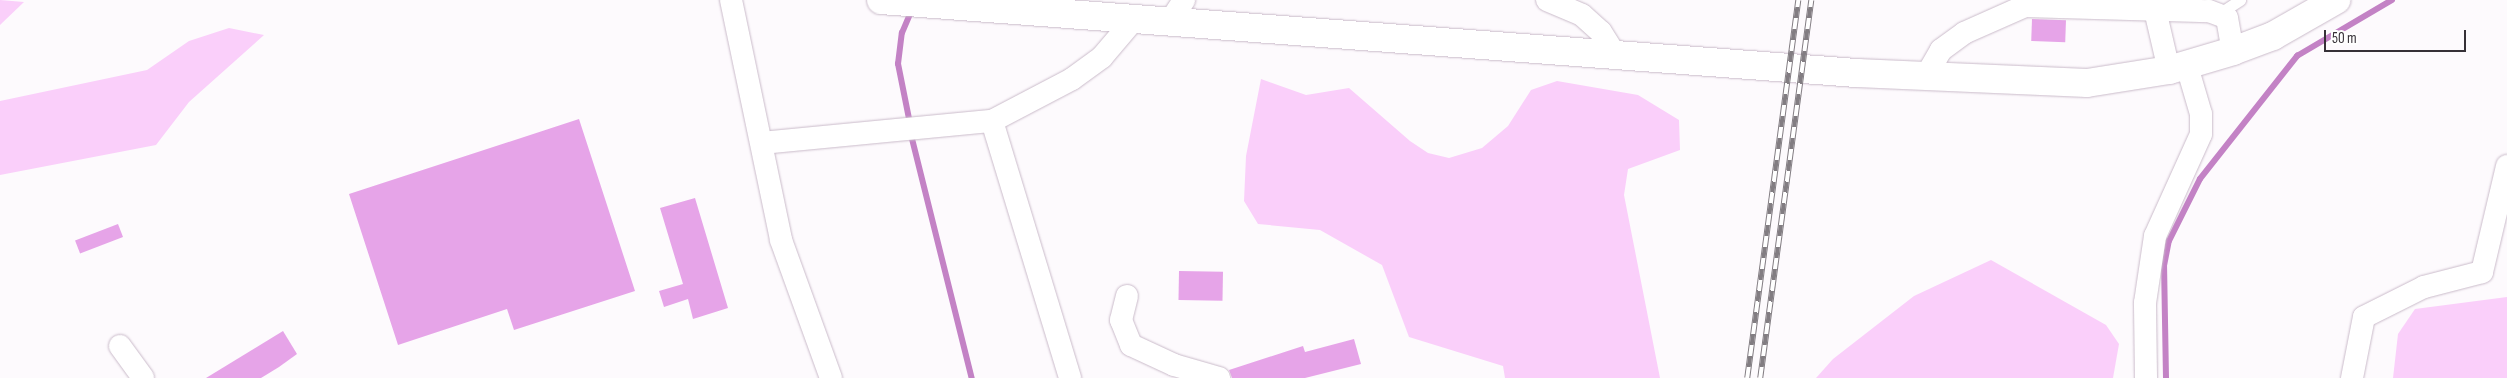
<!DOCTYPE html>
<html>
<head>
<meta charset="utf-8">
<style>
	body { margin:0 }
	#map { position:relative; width:2507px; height:378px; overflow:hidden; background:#fdfafd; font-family:"Sofia Sans Condensed",sans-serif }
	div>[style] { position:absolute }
	.green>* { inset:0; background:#facffa }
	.stream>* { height:5.5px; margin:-2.75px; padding:0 2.75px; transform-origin:2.75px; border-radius:2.75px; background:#c382c5 }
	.building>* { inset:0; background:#e6a4e8; transform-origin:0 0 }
	.roads { filter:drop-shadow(0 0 1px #cabbca) drop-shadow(0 0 1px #cabbca) }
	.lane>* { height:11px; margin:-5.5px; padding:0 5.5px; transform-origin:5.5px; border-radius:5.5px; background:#fff }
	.street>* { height:22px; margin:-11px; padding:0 11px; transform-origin:11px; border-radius:11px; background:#fff }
	.secondary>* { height:28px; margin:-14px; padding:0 14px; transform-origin:14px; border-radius:14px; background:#fff }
	.rail>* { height:5.5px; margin-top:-2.75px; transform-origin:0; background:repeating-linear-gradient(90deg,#fff 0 11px,#827d82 0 22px); box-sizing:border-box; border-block:1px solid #827d82 }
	span { translate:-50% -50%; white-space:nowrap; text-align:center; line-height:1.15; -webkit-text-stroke:4px #fff; paint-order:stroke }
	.scale { position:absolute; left:2324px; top:30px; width:142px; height:22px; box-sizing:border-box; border:2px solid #363037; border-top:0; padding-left:6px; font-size:15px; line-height:18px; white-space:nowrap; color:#363037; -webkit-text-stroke:4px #fff; paint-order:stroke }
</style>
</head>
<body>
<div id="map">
	<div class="green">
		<div style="clip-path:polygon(0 0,24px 2px,0 25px)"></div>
		<div style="clip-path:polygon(229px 28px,264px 35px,189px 102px,156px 145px,0 175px,0 101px,147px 70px,189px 41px)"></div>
		<div style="clip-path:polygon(1261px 79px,1306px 95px,1349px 88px,1410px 141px,1428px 153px,1449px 158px,1482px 148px,1508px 126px,1531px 90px,1557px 81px,1638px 95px,1679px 120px,1680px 150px,1628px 169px,1624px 195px,1660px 378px,1505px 378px,1503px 366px,1409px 337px,1382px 265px,1320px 230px,1258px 224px,1244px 201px,1246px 156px)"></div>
		<div style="clip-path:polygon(1991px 260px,2106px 325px,2119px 344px,2113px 378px,1816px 378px,1833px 359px,1914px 296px)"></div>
		<div style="clip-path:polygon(2507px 297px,2507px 378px,2393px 378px,2398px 334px,2415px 309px)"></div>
	</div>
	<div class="stream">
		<div style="left:910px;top:124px;width:61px;rotate:-101.3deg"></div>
		<div style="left:898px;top:64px;width:31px;rotate:-83deg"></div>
		<div style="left:902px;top:33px;width:26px;rotate:-67deg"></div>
		<div style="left:911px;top:133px;width:252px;rotate:76deg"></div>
		<div style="left:2166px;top:378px;width:112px;rotate:-91deg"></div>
		<div style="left:2164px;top:266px;width:25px;rotate:-79deg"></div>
		<div style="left:2169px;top:241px;width:69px;rotate:-63.4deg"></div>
		<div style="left:2200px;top:179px;width:157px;rotate:-51.7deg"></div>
		<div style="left:2297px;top:56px;width:110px;rotate:-30.5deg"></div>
	</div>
	<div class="building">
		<div style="left:2032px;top:19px;width:34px;height:22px;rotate:2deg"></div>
		<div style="clip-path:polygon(579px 119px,635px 291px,514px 330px,507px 309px,398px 345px,349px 194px)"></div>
		<div style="clip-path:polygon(695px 198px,728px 308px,693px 319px,688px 299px,664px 307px,659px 291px,683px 284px,660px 208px)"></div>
		<div style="left:118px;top:224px;width:14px;height:46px;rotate:69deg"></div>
		<div style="left:1179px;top:271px;width:44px;height:29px;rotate:1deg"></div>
		<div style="clip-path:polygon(283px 331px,297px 354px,279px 367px,261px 378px,206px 378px)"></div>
		<div style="clip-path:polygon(1354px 339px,1361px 364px,1305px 378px,1232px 378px,1229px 370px,1303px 346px,1305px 352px)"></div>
	</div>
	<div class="roads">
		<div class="lane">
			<div style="left:2220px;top:13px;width:24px;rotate:-33deg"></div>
		</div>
		<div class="street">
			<div style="left:731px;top:0;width:245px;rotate:78.2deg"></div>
			<div style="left:781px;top:240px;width:147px;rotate:70.1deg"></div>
			<div style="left:1547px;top:0;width:38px;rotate:23deg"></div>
			<div style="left:1582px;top:15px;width:25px;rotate:42deg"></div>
			<div style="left:1601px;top:32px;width:25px;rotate:58deg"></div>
			<div style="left:2155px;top:10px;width:62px;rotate:76.9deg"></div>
			<div style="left:1171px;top:20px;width:24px;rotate:-57deg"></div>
			<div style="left:1926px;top:76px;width:30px;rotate:-60deg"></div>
			<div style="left:1941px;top:50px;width:29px;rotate:-36deg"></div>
			<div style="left:1964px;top:33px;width:67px;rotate:-23.9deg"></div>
			<div style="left:2025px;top:6px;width:184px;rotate:1.6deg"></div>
			<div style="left:2209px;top:11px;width:19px;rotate:21deg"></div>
			<div style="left:2227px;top:18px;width:34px;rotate:80deg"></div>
			<div style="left:992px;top:121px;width:269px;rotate:73.1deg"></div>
			<div style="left:762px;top:143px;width:231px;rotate:-5.5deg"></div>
			<div style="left:992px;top:121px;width:90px;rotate:-27.7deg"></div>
			<div style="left:1072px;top:79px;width:37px;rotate:-36deg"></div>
			<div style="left:1102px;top:57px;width:52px;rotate:-49.6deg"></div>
			<div style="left:1127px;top:296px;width:25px;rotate:104deg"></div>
			<div style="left:1121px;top:320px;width:27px;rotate:68deg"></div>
			<div style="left:1131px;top:345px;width:47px;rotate:24.9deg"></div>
			<div style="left:1174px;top:365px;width:47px;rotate:16.1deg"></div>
			<div style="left:120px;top:346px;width:39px;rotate:54deg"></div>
			<div style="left:2146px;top:378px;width:75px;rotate:-90.8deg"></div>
			<div style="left:2145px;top:303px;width:68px;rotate:-81.5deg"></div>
			<div style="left:2155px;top:236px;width:112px;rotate:-65.7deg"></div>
			<div style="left:2201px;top:134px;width:20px;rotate:-90deg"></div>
			<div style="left:2201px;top:114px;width:50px;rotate:-106.3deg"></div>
			<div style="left:2352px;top:378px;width:62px;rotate:-78.9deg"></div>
			<div style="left:2364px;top:317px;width:67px;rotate:-26.6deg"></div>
			<div style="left:2424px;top:287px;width:60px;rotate:-14.5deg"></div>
			<div style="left:2482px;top:272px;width:109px;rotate:-76.7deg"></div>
		</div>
		<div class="secondary">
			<div style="left:881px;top:0;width:979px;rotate:4.28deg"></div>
			<div style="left:1857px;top:73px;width:230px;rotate:2.5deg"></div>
			<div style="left:2087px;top:83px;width:83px;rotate:-9deg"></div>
			<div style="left:2169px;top:70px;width:67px;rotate:-16.5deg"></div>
			<div style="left:2233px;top:51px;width:43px;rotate:-20.6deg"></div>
			<div style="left:2273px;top:36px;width:73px;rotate:-29.7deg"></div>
		</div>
	</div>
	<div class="rail">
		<div style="left:1747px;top:378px;width:381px;rotate:-82.3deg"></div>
		<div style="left:1760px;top:378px;width:381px;rotate:-82.3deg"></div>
	</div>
	<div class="scale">50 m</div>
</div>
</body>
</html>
